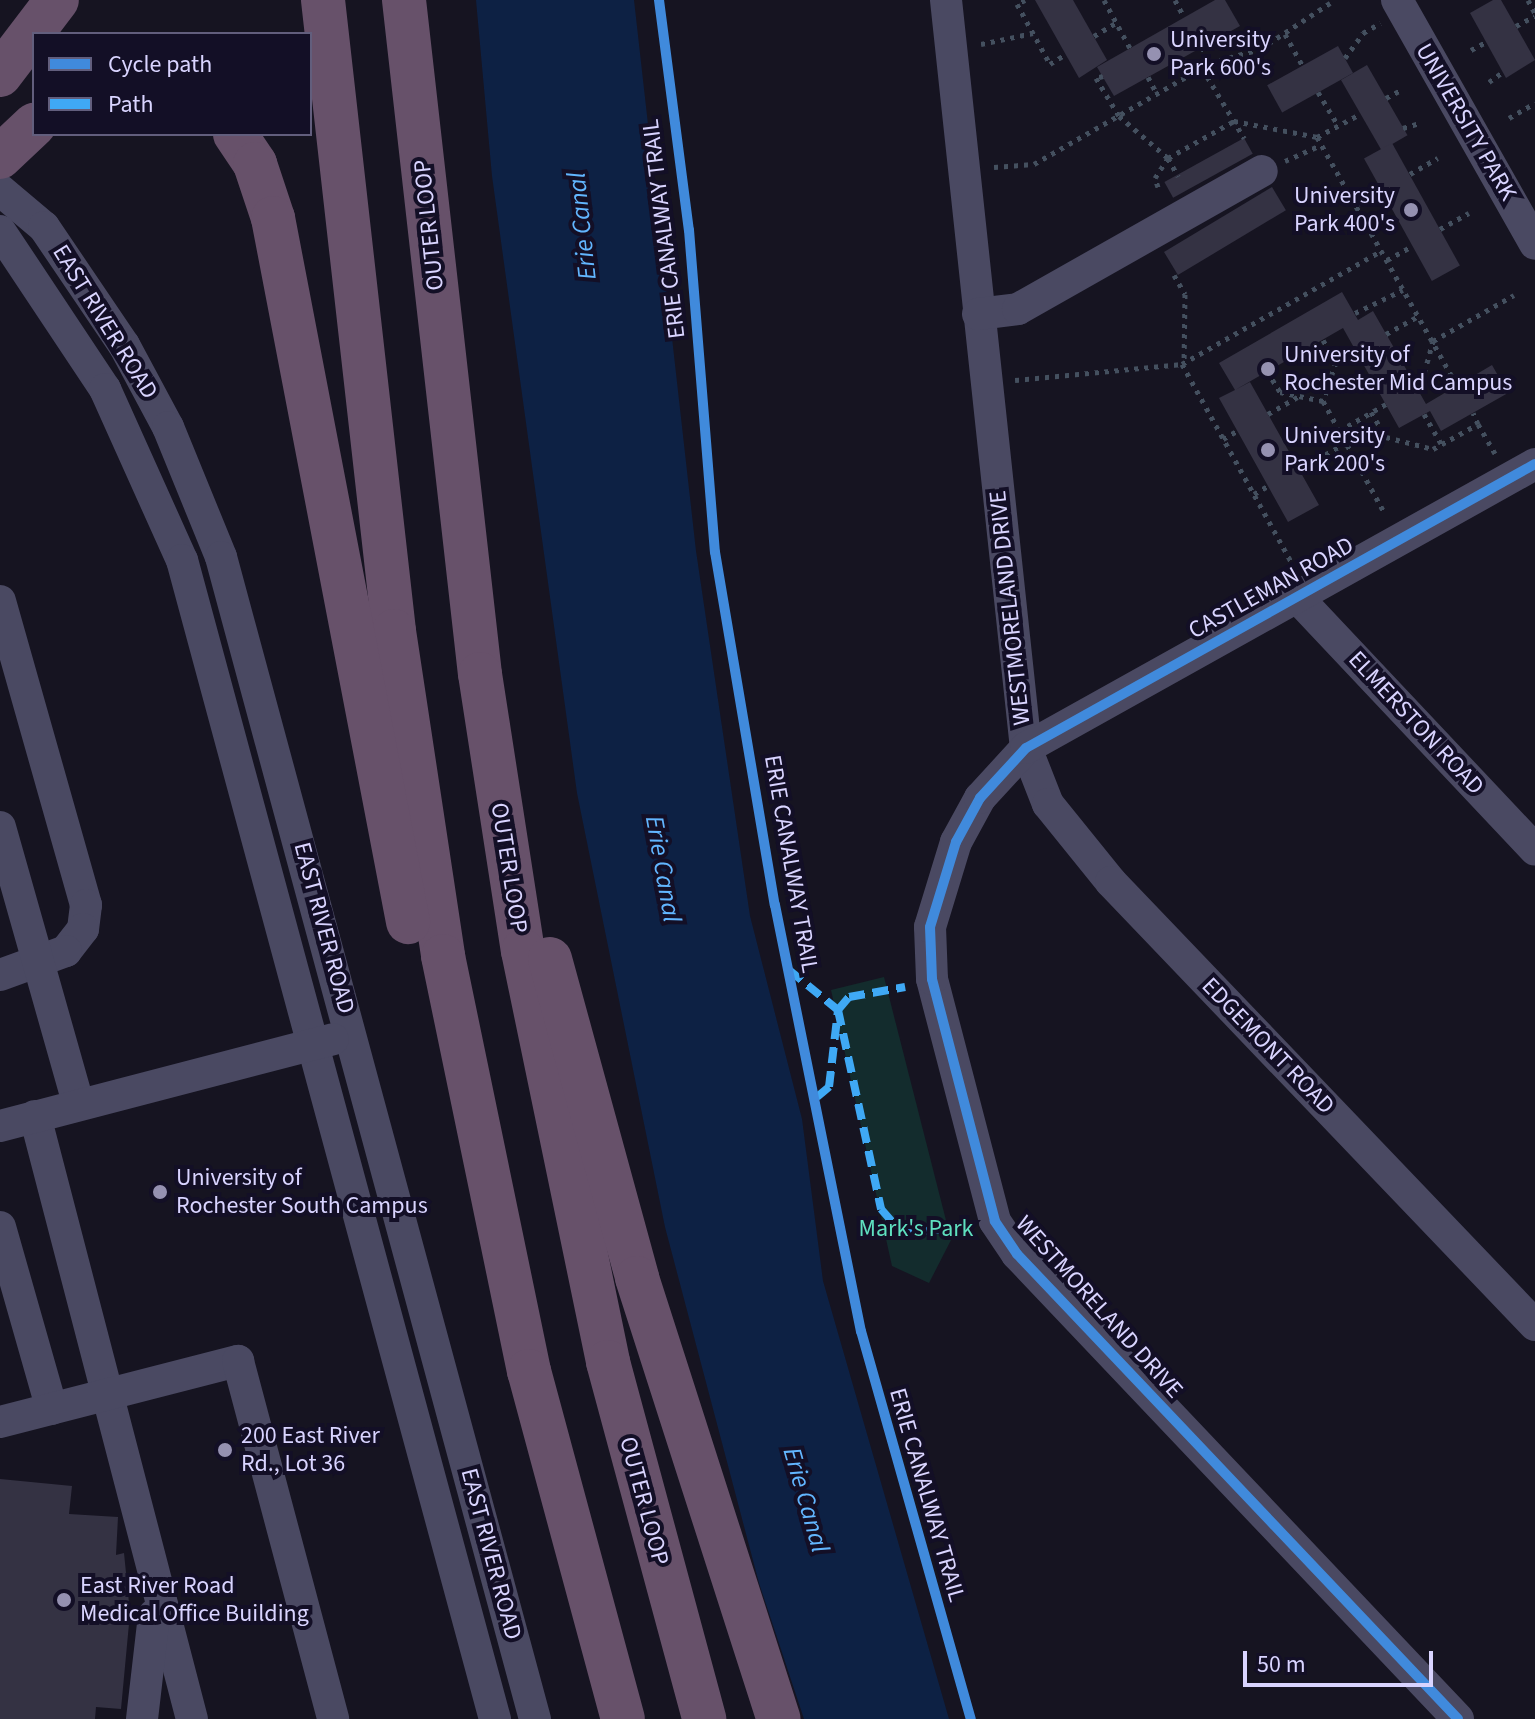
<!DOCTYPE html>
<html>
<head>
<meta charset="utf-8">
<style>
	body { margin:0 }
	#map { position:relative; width:1535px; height:1719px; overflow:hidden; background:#161421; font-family:"Source Sans 3",sans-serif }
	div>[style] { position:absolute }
	.green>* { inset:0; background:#132c2d }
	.water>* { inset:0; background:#0d2144 }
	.building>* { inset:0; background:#343243; transform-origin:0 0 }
	.path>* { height:5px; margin-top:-2.5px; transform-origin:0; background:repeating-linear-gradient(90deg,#44505f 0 4px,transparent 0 10px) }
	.minor>* { height:32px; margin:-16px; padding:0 16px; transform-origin:16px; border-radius:16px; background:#4a4962 }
	.highway>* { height:44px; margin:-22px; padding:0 22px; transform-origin:22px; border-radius:22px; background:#67516a }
	.quiet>* { height:8px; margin-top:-4px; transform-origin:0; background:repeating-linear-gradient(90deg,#3fa9f5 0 16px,transparent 0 24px) }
	.cycleway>* { height:10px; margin:-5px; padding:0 5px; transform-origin:5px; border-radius:5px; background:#408adc }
	.dots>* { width:22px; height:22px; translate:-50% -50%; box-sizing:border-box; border:4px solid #130f26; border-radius:50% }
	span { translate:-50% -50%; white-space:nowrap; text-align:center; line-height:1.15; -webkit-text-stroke:8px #130f26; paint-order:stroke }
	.poi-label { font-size:24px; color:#d9d4ff }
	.left { translate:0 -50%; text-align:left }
	.right { translate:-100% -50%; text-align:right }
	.street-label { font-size:24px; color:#d9d4ff }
	.park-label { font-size:24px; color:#5fe0c0 }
	.water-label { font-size:26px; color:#62b6ff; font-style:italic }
	.legend { position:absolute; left:32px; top:32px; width:280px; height:104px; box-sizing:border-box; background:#130f26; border:2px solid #625e7d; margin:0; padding:10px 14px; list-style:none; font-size:24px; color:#d9d4ff }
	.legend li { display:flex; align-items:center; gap:16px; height:40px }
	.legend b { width:40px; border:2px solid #625e7d }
	.scale { position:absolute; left:1243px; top:1651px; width:190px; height:36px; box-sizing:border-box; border:4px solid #d9d4ff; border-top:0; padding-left:10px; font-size:24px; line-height:28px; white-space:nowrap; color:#d9d4ff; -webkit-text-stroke:6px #130f26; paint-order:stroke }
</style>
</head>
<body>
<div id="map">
	<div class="green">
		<div style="clip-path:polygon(884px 977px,951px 1240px,929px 1283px,892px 1266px,831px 990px)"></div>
	</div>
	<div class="water">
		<div style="clip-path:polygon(476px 0,634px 0,696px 551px,750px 916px,802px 1119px,823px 1281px,949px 1719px,804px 1719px,759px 1583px,665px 1227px,577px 793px,492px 176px)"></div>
	</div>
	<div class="building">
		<div style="clip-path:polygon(1035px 0,1073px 0,1107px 60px,1079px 78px)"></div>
		<div style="clip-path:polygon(1215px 0,1225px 0,1240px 26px,1114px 96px,1097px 67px)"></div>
		<div style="clip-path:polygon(1493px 0,1501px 0,1535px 60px,1506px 78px,1470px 13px)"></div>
		<div style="left:1338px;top:46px;width:31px;height:81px;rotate:61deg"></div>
		<div style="left:1367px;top:65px;width:81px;height:30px;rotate:60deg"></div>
		<div style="left:1244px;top:138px;width:18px;height:91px;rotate:61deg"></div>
		<div style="left:1392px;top:143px;width:140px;height:32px;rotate:61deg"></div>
		<div style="left:1272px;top:187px;width:27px;height:126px;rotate:59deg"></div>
		<div style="clip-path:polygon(1342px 292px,1358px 320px,1373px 311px,1426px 404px,1492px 365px,1508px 393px,1441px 431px,1430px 411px,1399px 428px,1343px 328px,1235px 390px,1250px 382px,1319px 505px,1288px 522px,1219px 398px,1235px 390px,1219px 363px)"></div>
		<div style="clip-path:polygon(0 1479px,72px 1486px,69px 1514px,118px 1517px,116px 1555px,124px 1553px,130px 1613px,121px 1709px,96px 1707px,95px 1719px,0 1719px)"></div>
	</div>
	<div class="path">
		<div style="left:1025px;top:0;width:9px;rotate:153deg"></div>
		<div style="left:1017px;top:4px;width:68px;rotate:61.2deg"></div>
		<div style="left:1050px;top:64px;width:19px;rotate:-32deg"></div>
		<div style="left:1104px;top:0;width:55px;rotate:61.6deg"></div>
		<div style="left:1175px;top:0;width:19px;rotate:62deg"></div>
		<div style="left:1528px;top:0;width:15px;rotate:62deg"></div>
		<div style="left:1516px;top:26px;width:21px;rotate:-28deg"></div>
		<div style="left:1285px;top:34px;width:35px;rotate:61deg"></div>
		<div style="left:1094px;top:36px;width:26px;rotate:-31deg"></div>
		<div style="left:981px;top:44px;width:53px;rotate:-11.9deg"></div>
		<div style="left:1202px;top:47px;width:18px;rotate:63deg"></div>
		<div style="left:1471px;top:50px;width:17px;rotate:-28deg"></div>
		<div style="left:1345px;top:58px;width:31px;rotate:-54deg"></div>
		<div style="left:1363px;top:33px;width:20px;rotate:-30deg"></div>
		<div style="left:1202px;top:68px;width:82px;rotate:59deg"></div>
		<div style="left:1103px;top:76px;width:7px;rotate:164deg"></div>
		<div style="left:1096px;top:78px;width:44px;rotate:58.8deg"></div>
		<div style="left:1119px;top:116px;width:65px;rotate:40.6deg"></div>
		<div style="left:1168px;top:158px;width:76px;rotate:-29.3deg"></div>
		<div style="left:1234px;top:121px;width:85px;rotate:10.9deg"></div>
		<div style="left:1317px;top:137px;width:285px;rotate:60.6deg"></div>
		<div style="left:1148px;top:77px;width:19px;rotate:62deg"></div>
		<div style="left:1489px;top:82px;width:17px;rotate:-36deg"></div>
		<div style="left:1318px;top:92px;width:39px;rotate:59deg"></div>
		<div style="left:1386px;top:98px;width:17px;rotate:-28deg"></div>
		<div style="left:1509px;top:118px;width:30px;rotate:-30deg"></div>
		<div style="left:1403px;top:128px;width:17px;rotate:-17deg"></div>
		<div style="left:1317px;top:137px;width:49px;rotate:-28.1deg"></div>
		<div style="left:1285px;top:161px;width:39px;rotate:-24deg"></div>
		<div style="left:994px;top:167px;width:40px;rotate:-4.3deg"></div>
		<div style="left:1034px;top:164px;width:203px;rotate:-29.8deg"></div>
		<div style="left:1210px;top:63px;width:52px;rotate:-15.6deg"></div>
		<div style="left:1260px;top:49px;width:84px;rotate:-33.3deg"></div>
		<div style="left:1410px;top:174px;width:32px;rotate:-30deg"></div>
		<div style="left:1158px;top:187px;width:9px;rotate:-108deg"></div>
		<div style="left:1155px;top:178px;width:24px;rotate:-57deg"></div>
		<div style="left:1168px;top:158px;width:21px;rotate:61deg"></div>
		<div style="left:1356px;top:205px;width:30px;rotate:-28deg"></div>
		<div style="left:1440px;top:229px;width:33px;rotate:-29deg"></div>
		<div style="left:1387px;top:260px;width:29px;rotate:-29deg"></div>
		<div style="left:1174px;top:275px;width:22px;rotate:60deg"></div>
		<div style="left:1185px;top:294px;width:69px;rotate:90.8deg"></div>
		<div style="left:1355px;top:313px;width:53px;rotate:-25.6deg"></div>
		<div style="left:1386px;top:334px;width:37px;rotate:-29deg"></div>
		<div style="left:1323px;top:340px;width:26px;rotate:59deg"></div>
		<div style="left:1336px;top:362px;width:41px;rotate:108.4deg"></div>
		<div style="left:1323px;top:401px;width:129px;rotate:61.2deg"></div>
		<div style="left:1336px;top:362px;width:22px;rotate:-27deg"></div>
		<div style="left:1182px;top:364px;width:230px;rotate:61.1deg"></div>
		<div style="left:1267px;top:371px;width:25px;rotate:58deg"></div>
		<div style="left:1280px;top:392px;width:44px;rotate:11.8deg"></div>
		<div style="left:1015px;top:380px;width:168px;rotate:-5.5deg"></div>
		<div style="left:1182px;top:364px;width:229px;rotate:-29.6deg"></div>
		<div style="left:1419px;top:392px;width:53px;rotate:-74.6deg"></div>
		<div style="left:1433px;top:341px;width:93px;rotate:-29.6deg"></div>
		<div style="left:1371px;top:412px;width:29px;rotate:59deg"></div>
		<div style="left:1386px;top:437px;width:49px;rotate:14.3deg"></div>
		<div style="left:1433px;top:449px;width:51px;rotate:-29.1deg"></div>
		<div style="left:1478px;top:424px;width:12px;rotate:-114deg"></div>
		<div style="left:1268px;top:414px;width:34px;rotate:-30deg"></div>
		<div style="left:1424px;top:414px;width:34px;rotate:60deg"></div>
		<div style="left:1478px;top:424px;width:34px;rotate:60deg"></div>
		<div style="left:1339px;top:431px;width:54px;rotate:-29.9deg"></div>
		<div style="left:1223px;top:439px;width:16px;rotate:-30deg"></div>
		<div style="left:1299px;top:469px;width:54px;rotate:-29deg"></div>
		<div style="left:1254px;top:494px;width:16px;rotate:-30deg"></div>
	</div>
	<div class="minor">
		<div style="left:946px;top:0;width:752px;rotate:83.9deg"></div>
		<div style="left:1026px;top:748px;width:60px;rotate:68.6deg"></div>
		<div style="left:1048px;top:804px;width:100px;rotate:51.1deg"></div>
		<div style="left:1111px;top:882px;width:613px;rotate:46.26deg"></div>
		<div style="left:1397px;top:0;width:280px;rotate:60.5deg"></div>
		<div style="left:0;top:190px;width:57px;rotate:40.1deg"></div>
		<div style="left:44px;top:227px;width:143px;rotate:55.9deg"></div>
		<div style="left:124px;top:345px;width:93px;rotate:61.8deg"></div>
		<div style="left:168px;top:427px;width:140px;rotate:67.8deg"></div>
		<div style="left:221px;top:557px;width:1204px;rotate:74.88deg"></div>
		<div style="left:0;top:231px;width:190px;rotate:56.4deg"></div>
		<div style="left:105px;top:389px;width:188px;rotate:65.8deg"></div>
		<div style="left:182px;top:560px;width:1201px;rotate:74.89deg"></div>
		<div style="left:978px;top:314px;width:40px;rotate:-7.1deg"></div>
		<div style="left:1018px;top:309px;width:280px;rotate:-29.5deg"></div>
		<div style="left:1297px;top:597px;width:347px;rotate:46.7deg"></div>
		<div style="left:0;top:601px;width:316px;rotate:74.2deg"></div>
		<div style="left:86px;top:905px;width:24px;rotate:97deg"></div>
		<div style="left:83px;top:929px;width:28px;rotate:128deg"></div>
		<div style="left:66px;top:951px;width:70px;rotate:160deg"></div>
		<div style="left:0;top:827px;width:287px;rotate:74.2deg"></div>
		<div style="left:35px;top:1116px;width:623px;rotate:75.41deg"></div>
		<div style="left:0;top:1126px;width:344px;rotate:-14.6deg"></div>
		<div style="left:0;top:1227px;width:189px;rotate:74.1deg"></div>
		<div style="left:0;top:1422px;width:246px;rotate:-14.4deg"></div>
		<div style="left:238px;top:1361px;width:370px;rotate:75.1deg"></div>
		<div style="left:142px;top:1719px;width:105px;rotate:-83.4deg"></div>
		<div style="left:1458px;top:1719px;width:641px;rotate:-133.48deg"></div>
		<div style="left:1017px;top:1254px;width:40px;rotate:-124deg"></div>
		<div style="left:995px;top:1221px;width:250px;rotate:-104.6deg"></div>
		<div style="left:932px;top:979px;width:52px;rotate:-92.2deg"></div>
		<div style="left:930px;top:927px;width:89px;rotate:-73deg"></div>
		<div style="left:956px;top:842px;width:50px;rotate:-61.4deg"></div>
		<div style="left:980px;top:798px;width:68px;rotate:-47.4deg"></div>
		<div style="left:1026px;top:748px;width:583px;rotate:-29.16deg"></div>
	</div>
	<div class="highway">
		<div style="left:323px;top:0;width:635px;rotate:83.58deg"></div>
		<div style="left:394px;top:631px;width:329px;rotate:81.4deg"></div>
		<div style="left:443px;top:956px;width:424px;rotate:78.3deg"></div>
		<div style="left:529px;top:1371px;width:360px;rotate:74.9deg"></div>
		<div style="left:404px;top:0;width:678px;rotate:83.57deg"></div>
		<div style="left:480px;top:674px;width:280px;rotate:81.2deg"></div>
		<div style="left:523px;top:951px;width:420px;rotate:78.3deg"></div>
		<div style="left:608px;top:1362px;width:370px;rotate:74.9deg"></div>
		<div style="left:0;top:75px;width:94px;rotate:-52.8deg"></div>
		<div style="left:235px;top:134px;width:36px;rotate:56deg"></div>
		<div style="left:255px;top:164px;width:57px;rotate:71.6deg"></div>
		<div style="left:273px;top:218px;width:717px;rotate:79.14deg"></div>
		<div style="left:0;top:157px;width:47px;rotate:-43.3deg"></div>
		<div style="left:550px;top:959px;width:331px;rotate:74.7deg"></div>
		<div style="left:637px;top:1278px;width:463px;rotate:72.2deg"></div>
	</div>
	<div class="quiet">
		<div style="left:789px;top:970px;width:63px;rotate:39.2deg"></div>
		<div style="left:838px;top:1010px;width:204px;rotate:77.8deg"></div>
		<div style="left:881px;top:1209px;width:32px;rotate:49deg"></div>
		<div style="left:902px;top:1233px;width:64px;rotate:-5.4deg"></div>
		<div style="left:817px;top:1097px;width:16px;rotate:-40deg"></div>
		<div style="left:829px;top:1087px;width:78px;rotate:-83.3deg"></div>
		<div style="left:838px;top:1010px;width:17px;rotate:-50deg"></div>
		<div style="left:849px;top:997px;width:57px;rotate:-10.1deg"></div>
	</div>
	<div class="cycleway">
		<div style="left:659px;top:0;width:232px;rotate:82.6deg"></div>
		<div style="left:689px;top:230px;width:323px;rotate:85.4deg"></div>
		<div style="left:715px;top:552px;width:358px;rotate:80.4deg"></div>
		<div style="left:775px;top:905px;width:435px;rotate:78.6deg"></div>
		<div style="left:861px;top:1331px;width:403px;rotate:74.2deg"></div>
		<div style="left:1458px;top:1719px;width:641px;rotate:-133.48deg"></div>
		<div style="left:1017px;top:1254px;width:40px;rotate:-124deg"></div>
		<div style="left:995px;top:1221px;width:250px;rotate:-104.6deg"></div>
		<div style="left:932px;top:979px;width:52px;rotate:-92.2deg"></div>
		<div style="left:930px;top:927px;width:89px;rotate:-73deg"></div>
		<div style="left:956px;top:842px;width:50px;rotate:-61.4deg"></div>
		<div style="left:980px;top:798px;width:68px;rotate:-47.4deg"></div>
		<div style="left:1026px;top:748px;width:583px;rotate:-29.16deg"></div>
	</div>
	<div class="dots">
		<div style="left:1154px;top:54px;background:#9591b1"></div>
		<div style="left:1411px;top:210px;background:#9591b1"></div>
		<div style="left:1268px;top:369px;background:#9591b1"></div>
		<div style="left:1268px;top:450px;background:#9591b1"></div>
		<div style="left:160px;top:1192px;background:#9591b1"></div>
		<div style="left:225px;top:1450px;background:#9591b1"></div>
		<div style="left:64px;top:1600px;background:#9591b1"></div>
	</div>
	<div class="poi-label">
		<span class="left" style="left:1170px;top:54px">University<br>Park 600's</span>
		<span class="right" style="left:1395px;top:210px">University<br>Park 400's</span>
		<span class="left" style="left:1284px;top:369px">University of<br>Rochester Mid Campus</span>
		<span class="left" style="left:1284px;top:450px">University<br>Park 200's</span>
		<span class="left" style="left:176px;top:1192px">University of<br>Rochester South Campus</span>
		<span class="left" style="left:241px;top:1450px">200 East River<br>Rd., Lot 36</span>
		<span class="left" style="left:80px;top:1600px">East River Road<br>Medical Office Building</span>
	</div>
	<div class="street-label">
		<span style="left:1466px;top:122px;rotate:60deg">UNIVERSITY PARK</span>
		<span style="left:429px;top:225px;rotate:-96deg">OUTER LOOP</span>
		<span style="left:664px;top:229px;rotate:-97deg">ERIE CANALWAY TRAIL</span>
		<span style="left:105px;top:322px;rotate:58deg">EAST RIVER ROAD</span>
		<span style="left:1271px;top:588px;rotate:-29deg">CASTLEMAN ROAD</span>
		<span style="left:1010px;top:608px;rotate:-96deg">WESTMORELAND DRIVE</span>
		<span style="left:1416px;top:723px;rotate:47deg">ELMERSTON ROAD</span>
		<span style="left:791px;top:864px;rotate:80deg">ERIE CANALWAY TRAIL</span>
		<span style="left:509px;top:868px;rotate:81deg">OUTER LOOP</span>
		<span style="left:324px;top:928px;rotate:75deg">EAST RIVER ROAD</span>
		<span style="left:1268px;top:1046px;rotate:46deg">EDGEMONT ROAD</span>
		<span style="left:1099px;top:1307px;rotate:48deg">WESTMORELAND DRIVE</span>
		<span style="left:927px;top:1495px;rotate:74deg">ERIE CANALWAY TRAIL</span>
		<span style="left:644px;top:1501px;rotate:75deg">OUTER LOOP</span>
		<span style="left:491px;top:1554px;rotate:75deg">EAST RIVER ROAD</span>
	</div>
	<div class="park-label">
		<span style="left:916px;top:1229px">Mark's Park</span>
	</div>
	<div class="water-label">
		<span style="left:582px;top:226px;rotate:-96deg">Erie Canal</span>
		<span style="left:663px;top:869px;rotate:80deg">Erie Canal</span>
		<span style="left:806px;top:1500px;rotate:74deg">Erie Canal</span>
	</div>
	<ul class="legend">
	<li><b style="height:10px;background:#408adc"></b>Cycle path</li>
	<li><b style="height:10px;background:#3fa9f5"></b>Path</li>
	</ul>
	<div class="scale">50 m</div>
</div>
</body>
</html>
